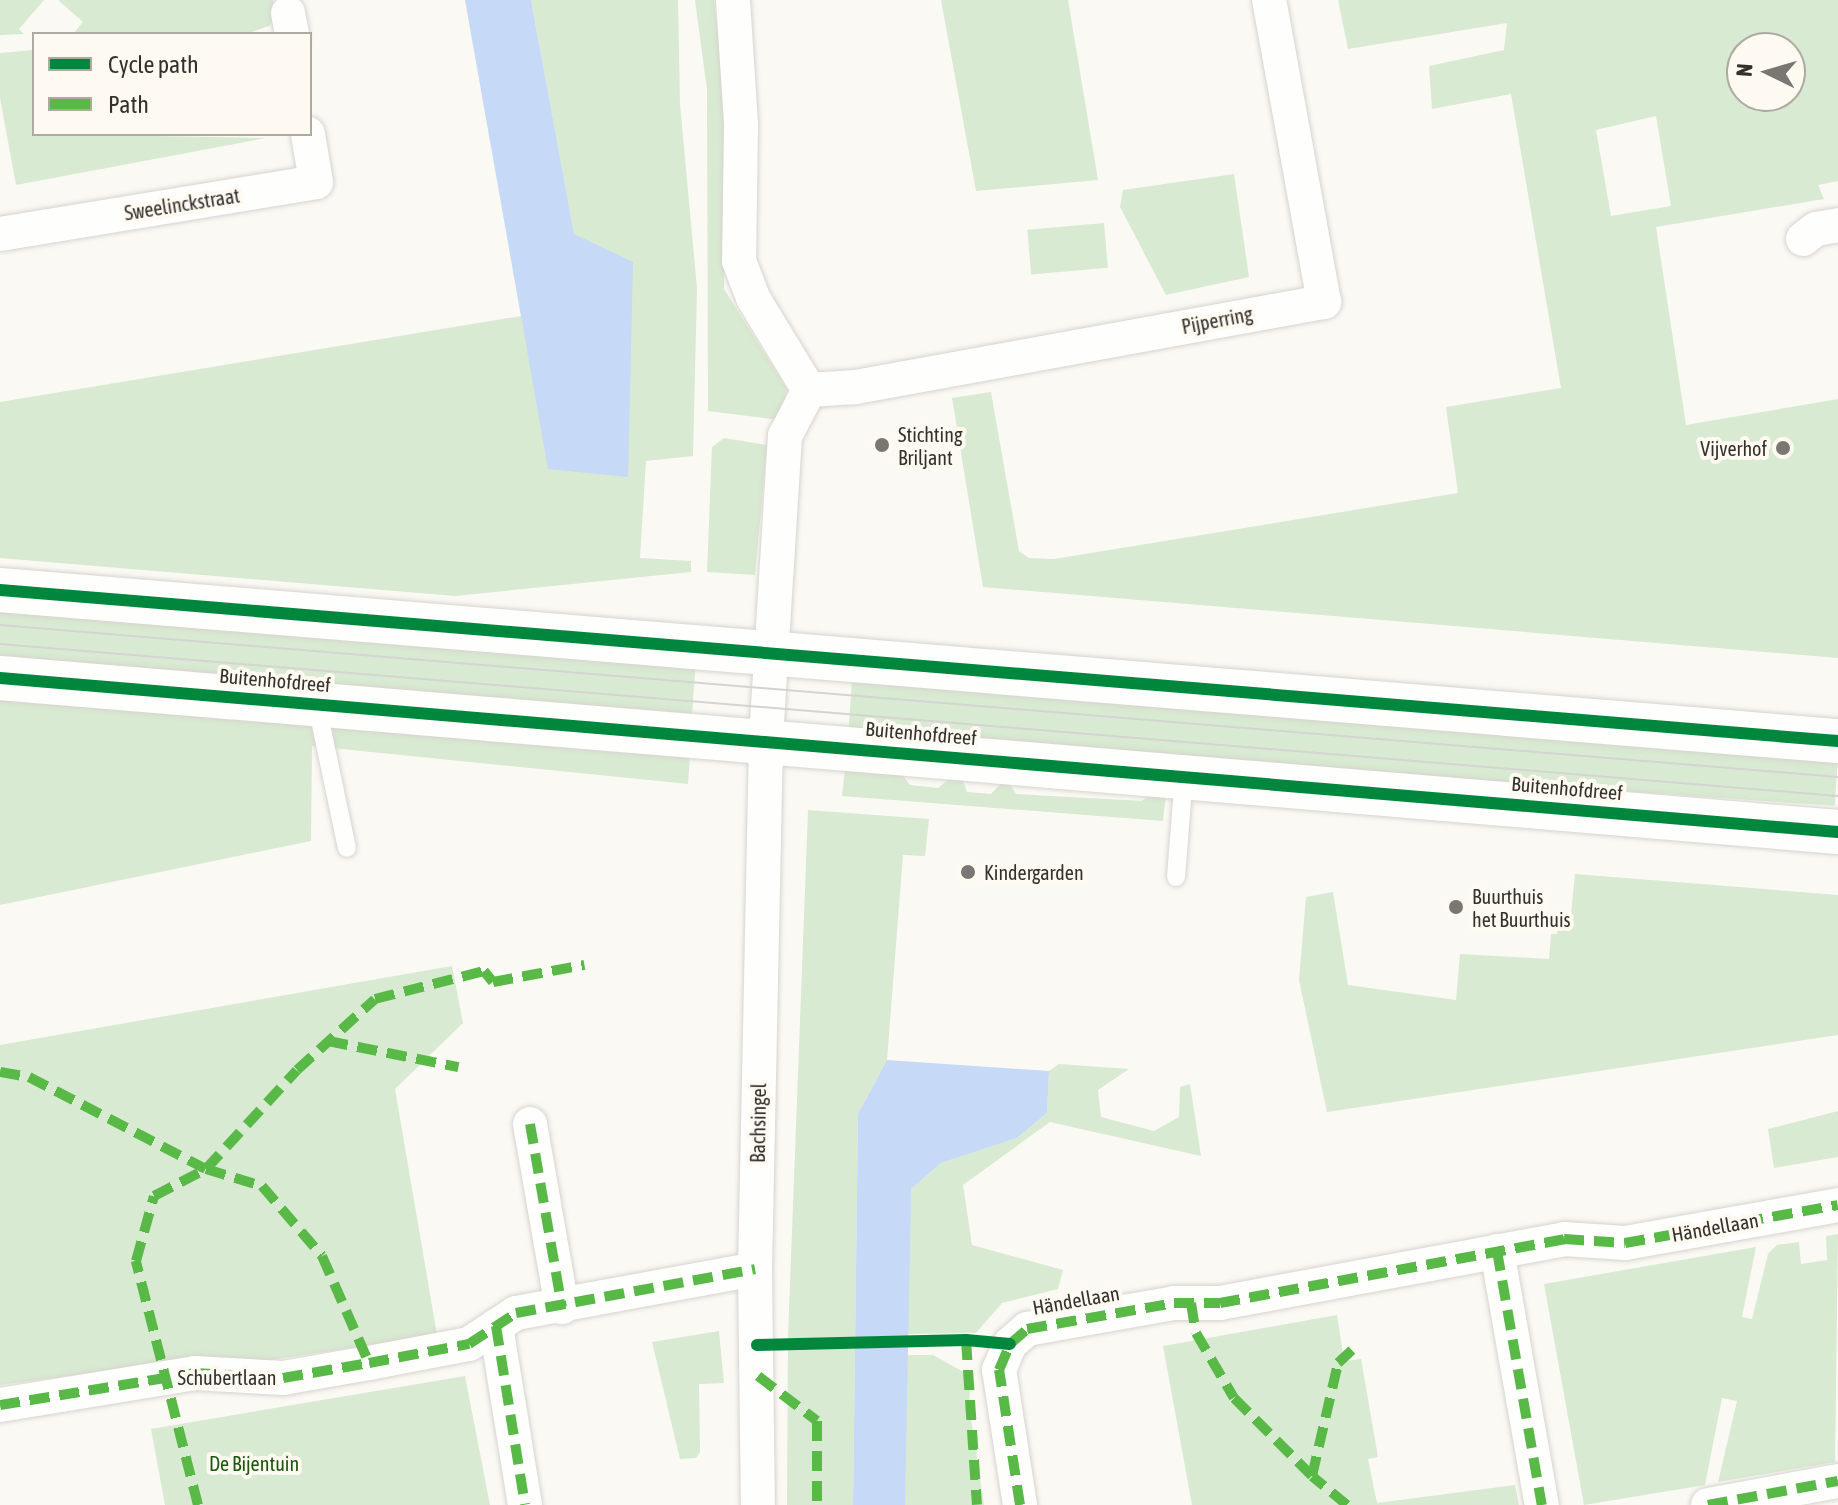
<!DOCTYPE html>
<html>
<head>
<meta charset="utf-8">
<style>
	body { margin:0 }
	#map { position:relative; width:1838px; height:1505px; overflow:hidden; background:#fbf9f4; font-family:"Asap Condensed",sans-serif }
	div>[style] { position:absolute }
	.green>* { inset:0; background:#d8ead1; transform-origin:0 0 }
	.water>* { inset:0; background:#c6d9f6 }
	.roads { filter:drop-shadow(0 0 2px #d6d4cf) drop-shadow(0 0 2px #d6d4cf) }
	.service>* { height:18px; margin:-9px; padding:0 9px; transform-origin:9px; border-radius:9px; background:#fefefd }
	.minor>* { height:34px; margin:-17px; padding:0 17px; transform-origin:17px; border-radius:17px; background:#fefefd }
	.tertiary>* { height:44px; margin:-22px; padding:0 22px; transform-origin:22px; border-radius:22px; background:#fefefd }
	.tram>* { height:2px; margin:-1px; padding:0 1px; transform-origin:1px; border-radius:1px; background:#d5d4d2 }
	.quiet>* { height:10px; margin-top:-5px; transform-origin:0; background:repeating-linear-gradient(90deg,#58b947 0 20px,transparent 0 30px) }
	.cycleway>* { height:12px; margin:-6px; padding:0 6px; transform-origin:6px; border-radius:6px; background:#00873e }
	.dots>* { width:22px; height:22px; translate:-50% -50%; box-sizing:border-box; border:4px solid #fefaf1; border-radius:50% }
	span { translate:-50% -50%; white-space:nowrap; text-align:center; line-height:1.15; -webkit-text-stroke:8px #fefaf1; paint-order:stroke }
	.street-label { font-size:20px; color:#34312c }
	.poi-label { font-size:20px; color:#34312c }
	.left { translate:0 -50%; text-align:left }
	.right { translate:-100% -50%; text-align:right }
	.park-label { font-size:20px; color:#1b5510 }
	.legend { position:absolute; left:32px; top:32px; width:280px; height:104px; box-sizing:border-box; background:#fefaf1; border:2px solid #adaaa2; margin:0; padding:10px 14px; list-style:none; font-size:24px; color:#34312c }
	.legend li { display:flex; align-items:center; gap:16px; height:40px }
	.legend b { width:40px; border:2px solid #adaaa2 }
	.north { position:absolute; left:1726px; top:32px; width:80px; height:80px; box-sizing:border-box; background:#fefaf1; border:2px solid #adaaa2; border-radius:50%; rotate:275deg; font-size:22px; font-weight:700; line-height:32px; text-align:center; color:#34312c }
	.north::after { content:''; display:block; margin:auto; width:28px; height:36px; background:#7a7772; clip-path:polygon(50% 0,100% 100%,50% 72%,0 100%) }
</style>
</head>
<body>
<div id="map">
	<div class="green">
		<div style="clip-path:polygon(0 0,44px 0,19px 29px,24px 34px,0 35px)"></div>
		<div style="clip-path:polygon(58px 0,273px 0,275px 18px,269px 26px,246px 34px,73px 34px,83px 22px)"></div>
		<div style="clip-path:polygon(531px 0,678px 0,680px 104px,697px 288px,693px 456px,646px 461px,640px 558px,691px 561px,691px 572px,455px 596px,0 558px,0 402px,521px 316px,549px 469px,574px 235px)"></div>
		<div style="clip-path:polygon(695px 0,714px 0,727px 114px,724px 289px,787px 389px,779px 420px,708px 411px,707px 90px)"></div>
		<div style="clip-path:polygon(941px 0,1068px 0,1098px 180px,976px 191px)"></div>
		<div style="clip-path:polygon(evenodd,1338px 0,1838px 0,1838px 181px,1818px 185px,1824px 199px,1656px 227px,1686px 425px,1838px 399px,1838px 658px,983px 587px,952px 398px,991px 392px,1019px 551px,1029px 558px,1054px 559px,1458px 493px,1446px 407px,1561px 388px,1511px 94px,1432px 109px,1429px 66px,1504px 50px,1507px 23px,1348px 49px,1338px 0,1742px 48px,1790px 48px,1790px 96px,1742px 96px,1742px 48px,1338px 0,1656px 116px,1671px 206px,1611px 216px,1596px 130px,1656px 116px)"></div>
		<div style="clip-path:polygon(34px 50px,34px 134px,266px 138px,16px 185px,0 98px,0 53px)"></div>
		<div style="clip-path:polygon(1234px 174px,1249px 277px,1166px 295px,1120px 207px,1123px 190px)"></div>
		<div style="left:1104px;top:223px;width:45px;height:77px;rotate:85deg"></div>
		<div style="clip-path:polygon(724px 438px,767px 445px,755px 575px,707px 572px,712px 447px)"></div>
		<div style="clip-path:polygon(0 602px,696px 660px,692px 715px,0 668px)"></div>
		<div style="left:852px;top:681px;width:989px;height:56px;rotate:4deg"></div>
		<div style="clip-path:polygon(0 699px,690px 756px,688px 784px,312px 746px,311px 841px,0 905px)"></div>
		<div style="clip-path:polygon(845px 769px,901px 773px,910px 785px,938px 788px,950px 778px,962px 778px,967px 792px,991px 794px,1001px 783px,1010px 784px,1016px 794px,1142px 801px,1152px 792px,1166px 793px,1163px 821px,842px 796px)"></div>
		<div style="clip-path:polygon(808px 810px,929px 819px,925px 856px,903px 855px,887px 1060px,858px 1114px,853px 1505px,787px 1505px,788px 1337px)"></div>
		<div style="clip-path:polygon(1575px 874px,1838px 895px,1838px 1035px,1327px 1112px,1299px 980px,1306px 897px,1333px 892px,1348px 985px,1456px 1000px,1460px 954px,1549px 959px,1551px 934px,1557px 934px,1559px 924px,1570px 925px)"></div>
		<div style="clip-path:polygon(452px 966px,463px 1023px,395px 1089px,437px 1335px,210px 1369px,183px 1361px,0 1385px,0 1045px)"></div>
		<div style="clip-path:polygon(1059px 1064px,1129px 1069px,1098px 1090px,1101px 1117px,1154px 1131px,1179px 1117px,1180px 1087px,1190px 1084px,1201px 1156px,1050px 1122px,963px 1185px,972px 1245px,1063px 1270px,1058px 1289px,1002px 1303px,976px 1333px,905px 1334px,911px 1189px,941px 1163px,1017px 1138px,1047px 1113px,1049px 1071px)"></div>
		<div style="clip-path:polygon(1838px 1111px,1838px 1157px,1774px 1168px,1768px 1129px)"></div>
		<div style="clip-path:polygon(1838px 1234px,1835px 1462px,1718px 1482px,1737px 1401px,1722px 1398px,1705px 1485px,1584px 1505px,1544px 1284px,1756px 1247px,1742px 1317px,1752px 1319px,1768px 1254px,1777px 1245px,1799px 1242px,1801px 1264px,1827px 1260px,1826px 1236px)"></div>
		<div style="clip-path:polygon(1337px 1315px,1344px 1361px,1361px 1359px,1378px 1457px,1368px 1459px,1377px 1503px,1515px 1485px,1519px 1505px,1192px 1505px,1163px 1346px)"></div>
		<div style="clip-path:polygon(719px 1331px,724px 1383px,699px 1384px,700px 1452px,696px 1458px,680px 1459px,652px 1342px)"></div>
		<div style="clip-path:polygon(904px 1355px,933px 1355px,971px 1376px,969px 1405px,984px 1505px,905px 1505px)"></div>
		<div style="clip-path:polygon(465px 1376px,490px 1505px,165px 1505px,151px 1429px)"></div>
	</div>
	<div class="water">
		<div style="clip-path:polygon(465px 0,531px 0,574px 234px,633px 262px,628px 477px,548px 469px)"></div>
		<div style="clip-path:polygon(887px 1060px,1049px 1071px,1047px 1113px,1017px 1138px,941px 1163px,911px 1189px,905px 1505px,853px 1505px,858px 1114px)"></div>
	</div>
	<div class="roads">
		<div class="service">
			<div style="left:317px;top:706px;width:145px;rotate:78.1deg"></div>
			<div style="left:1176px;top:877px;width:101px;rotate:-85.5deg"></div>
		</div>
		<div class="minor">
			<div style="left:733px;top:0;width:125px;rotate:86.3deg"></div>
			<div style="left:741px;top:125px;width:136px;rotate:90.8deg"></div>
			<div style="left:739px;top:261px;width:40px;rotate:69deg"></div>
			<div style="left:753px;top:298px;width:108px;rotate:58.7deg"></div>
			<div style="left:809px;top:390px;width:52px;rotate:117.6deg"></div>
			<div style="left:785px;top:436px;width:306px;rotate:93.6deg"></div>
			<div style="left:766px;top:741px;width:528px;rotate:91.19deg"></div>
			<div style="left:755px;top:1269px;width:236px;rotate:89.3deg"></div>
			<div style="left:288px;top:13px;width:21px;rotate:79deg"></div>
			<div style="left:0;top:234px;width:320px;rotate:-9.3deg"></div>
			<div style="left:316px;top:182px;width:49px;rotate:-99.5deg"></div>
			<div style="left:1803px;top:239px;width:16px;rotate:-38deg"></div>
			<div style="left:1816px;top:229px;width:22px;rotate:-10deg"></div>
			<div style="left:809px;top:390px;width:47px;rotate:-3.7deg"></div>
			<div style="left:856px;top:387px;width:476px;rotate:-10.3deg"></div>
			<div style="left:1324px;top:302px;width:307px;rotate:-100.3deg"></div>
			<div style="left:530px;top:1124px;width:186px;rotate:80.1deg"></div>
			<div style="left:1497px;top:1251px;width:258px;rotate:80deg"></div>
			<div style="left:496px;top:1326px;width:181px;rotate:80.8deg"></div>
			<div style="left:0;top:1405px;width:198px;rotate:-9.3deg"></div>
			<div style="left:195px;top:1373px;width:88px;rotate:3.3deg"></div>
			<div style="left:283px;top:1378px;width:87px;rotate:-9.9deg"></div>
			<div style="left:369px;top:1363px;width:102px;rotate:-10.8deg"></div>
			<div style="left:469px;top:1344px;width:56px;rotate:-33.4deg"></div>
			<div style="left:516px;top:1313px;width:243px;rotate:-10.4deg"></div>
			<div style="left:1020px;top:1505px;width:137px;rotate:-98.8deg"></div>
			<div style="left:999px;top:1370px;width:28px;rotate:-67deg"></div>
			<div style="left:1010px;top:1344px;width:23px;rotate:-41deg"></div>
			<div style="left:1027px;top:1329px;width:149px;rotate:-10deg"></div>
			<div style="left:1174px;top:1303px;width:46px"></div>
			<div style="left:1220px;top:1303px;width:350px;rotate:-10.5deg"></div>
			<div style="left:1564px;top:1239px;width:61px;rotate:3.8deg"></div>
			<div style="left:1625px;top:1243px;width:216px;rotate:-10.1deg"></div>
			<div style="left:1708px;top:1505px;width:132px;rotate:-10.5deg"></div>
		</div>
		<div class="tertiary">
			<div style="left:0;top:590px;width:1844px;rotate:4.7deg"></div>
			<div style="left:0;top:678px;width:1844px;rotate:4.79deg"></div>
		</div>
	</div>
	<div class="tram">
		<div style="left:0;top:625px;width:1844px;rotate:4.73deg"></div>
		<div style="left:0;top:644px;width:1844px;rotate:4.73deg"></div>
	</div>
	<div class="quiet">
		<div style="left:328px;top:1041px;width:133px;rotate:11.3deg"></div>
		<div style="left:0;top:1072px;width:29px;rotate:10deg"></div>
		<div style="left:29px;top:1077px;width:199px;rotate:27.5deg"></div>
		<div style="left:206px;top:1169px;width:59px;rotate:16.9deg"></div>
		<div style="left:262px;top:1186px;width:92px;rotate:49.4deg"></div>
		<div style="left:322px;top:1256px;width:117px;rotate:66.3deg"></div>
		<div style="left:530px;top:1124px;width:186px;rotate:80.1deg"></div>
		<div style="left:1497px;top:1251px;width:258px;rotate:80deg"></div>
		<div style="left:1191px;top:1303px;width:30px;rotate:81deg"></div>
		<div style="left:1196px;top:1333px;width:75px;rotate:59.7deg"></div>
		<div style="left:1234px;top:1398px;width:110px;rotate:45deg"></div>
		<div style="left:496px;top:1326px;width:181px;rotate:80.8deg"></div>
		<div style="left:966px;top:1340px;width:165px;rotate:86.2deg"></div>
		<div style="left:758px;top:1376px;width:74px;rotate:37.3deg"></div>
		<div style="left:817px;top:1421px;width:84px;rotate:90deg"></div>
		<div style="left:0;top:1405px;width:198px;rotate:-9.3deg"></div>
		<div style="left:195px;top:1373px;width:88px;rotate:3.3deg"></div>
		<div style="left:283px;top:1378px;width:87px;rotate:-9.9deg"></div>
		<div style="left:369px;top:1363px;width:102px;rotate:-10.8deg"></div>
		<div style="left:469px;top:1344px;width:56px;rotate:-33.4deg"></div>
		<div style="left:516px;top:1313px;width:243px;rotate:-10.4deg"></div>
		<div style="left:198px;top:1505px;width:252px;rotate:-104.3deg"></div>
		<div style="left:136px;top:1261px;width:67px;rotate:-74.5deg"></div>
		<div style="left:154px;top:1196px;width:59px;rotate:-27.4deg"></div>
		<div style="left:206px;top:1169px;width:134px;rotate:-47.4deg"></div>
		<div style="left:297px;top:1070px;width:105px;rotate:-42.3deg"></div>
		<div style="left:375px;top:999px;width:113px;rotate:-14.4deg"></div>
		<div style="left:484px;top:971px;width:14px;rotate:51deg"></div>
		<div style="left:493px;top:982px;width:93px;rotate:-10.6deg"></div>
		<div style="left:1020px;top:1505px;width:137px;rotate:-98.8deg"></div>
		<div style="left:999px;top:1370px;width:28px;rotate:-67deg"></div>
		<div style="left:1010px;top:1344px;width:23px;rotate:-41deg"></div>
		<div style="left:1027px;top:1329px;width:149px;rotate:-10deg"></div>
		<div style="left:1174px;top:1303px;width:46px"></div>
		<div style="left:1220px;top:1303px;width:350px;rotate:-10.5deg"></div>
		<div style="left:1564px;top:1239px;width:61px;rotate:3.8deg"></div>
		<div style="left:1625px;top:1243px;width:216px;rotate:-10.1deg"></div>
		<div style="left:1347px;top:1505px;width:45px;rotate:-140.4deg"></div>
		<div style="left:1312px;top:1476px;width:116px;rotate:-77deg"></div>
		<div style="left:1338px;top:1363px;width:19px;rotate:-43deg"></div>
		<div style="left:1708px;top:1505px;width:132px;rotate:-10.5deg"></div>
	</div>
	<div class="cycleway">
		<div style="left:0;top:590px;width:1844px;rotate:4.7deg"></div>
		<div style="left:0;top:678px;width:1844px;rotate:4.79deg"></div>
		<div style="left:757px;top:1345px;width:209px;rotate:-1.4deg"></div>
		<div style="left:966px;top:1340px;width:44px;rotate:5.2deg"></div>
	</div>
	<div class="dots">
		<div style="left:882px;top:445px;background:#7a7772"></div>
		<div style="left:1783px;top:448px;background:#7a7772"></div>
		<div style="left:968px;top:872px;background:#7a7772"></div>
		<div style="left:1456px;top:907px;background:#7a7772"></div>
	</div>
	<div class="street-label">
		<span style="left:182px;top:204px;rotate:-9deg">Sweelinckstraat</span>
		<span style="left:1217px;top:320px;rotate:-11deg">Pijperring</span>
		<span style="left:275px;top:680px;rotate:5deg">Buitenhofdreef</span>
		<span style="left:921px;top:733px;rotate:5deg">Buitenhofdreef</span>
		<span style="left:1567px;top:788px;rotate:5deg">Buitenhofdreef</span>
		<span style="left:758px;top:1123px;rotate:-89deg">Bachsingel</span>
		<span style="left:1715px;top:1227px;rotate:-10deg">Händellaan</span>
		<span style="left:1076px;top:1300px;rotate:-10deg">Händellaan</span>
		<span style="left:227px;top:1377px">Schubertlaan</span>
	</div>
	<div class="poi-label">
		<span class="left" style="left:898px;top:446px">Stichting<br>Briljant</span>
		<span class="right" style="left:1767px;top:448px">Vijverhof</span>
		<span class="left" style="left:984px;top:872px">Kindergarden</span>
		<span class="left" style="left:1472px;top:908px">Buurthuis<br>het Buurthuis</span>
	</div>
	<div class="park-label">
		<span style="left:254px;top:1463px">De Bijentuin</span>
	</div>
	<ul class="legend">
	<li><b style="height:10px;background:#00873e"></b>Cycle path</li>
	<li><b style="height:10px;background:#58b947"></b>Path</li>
	</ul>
	<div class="north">N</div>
</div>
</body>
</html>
